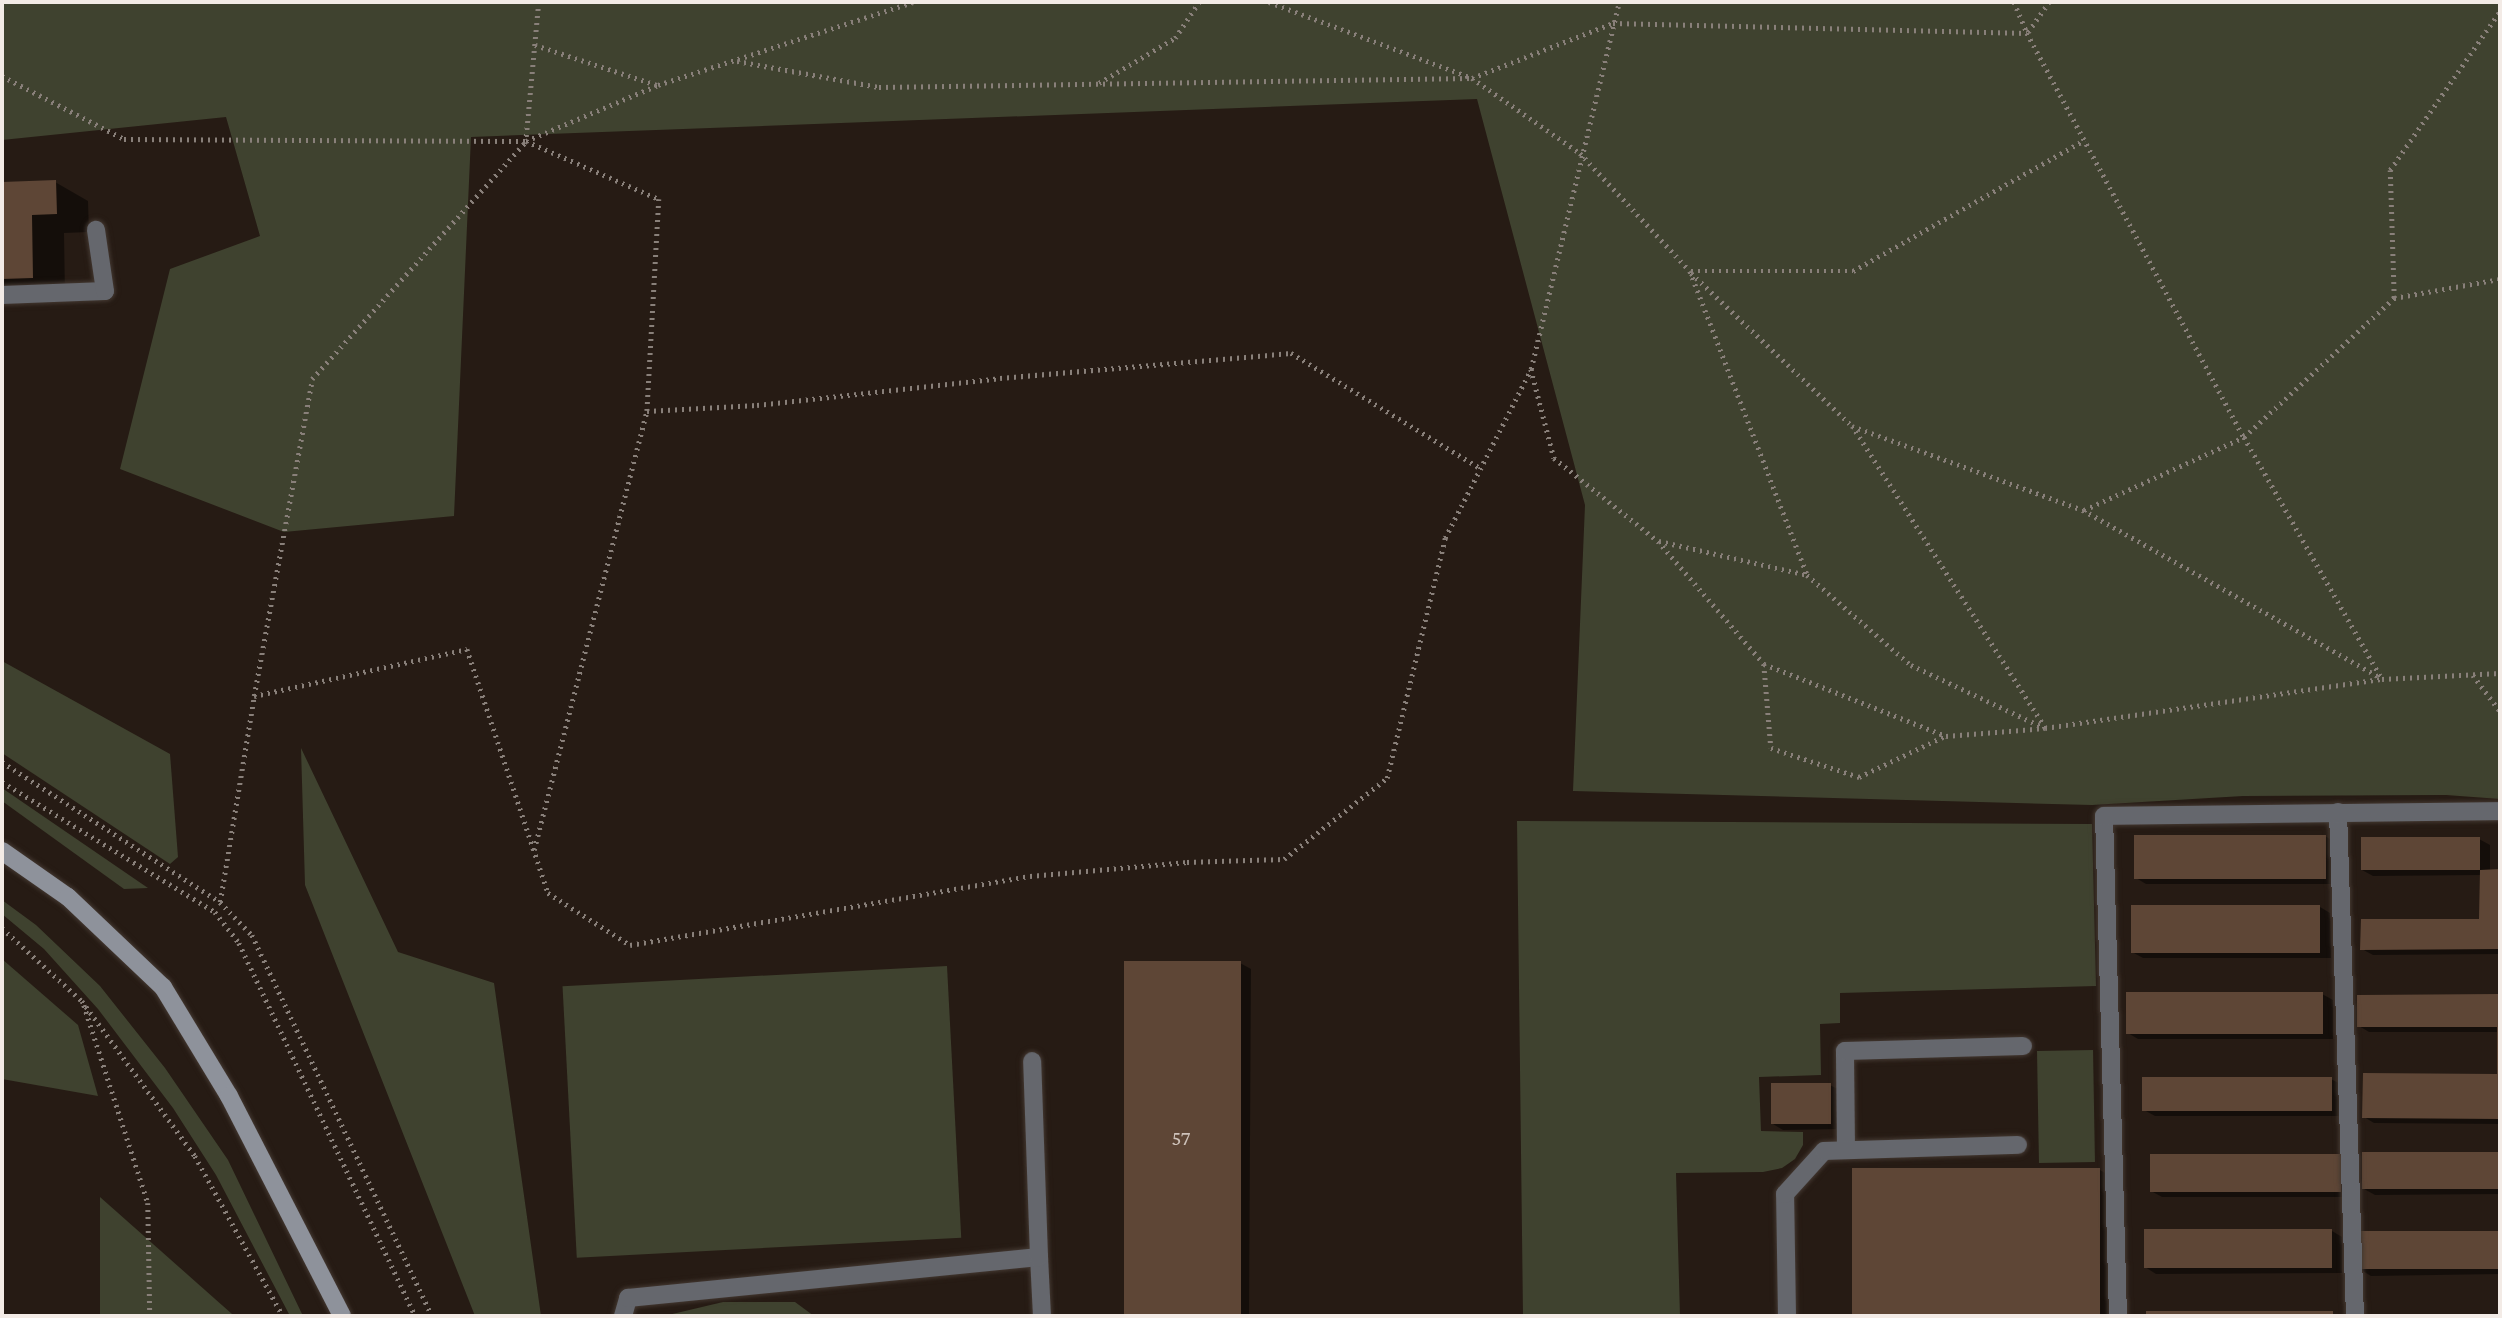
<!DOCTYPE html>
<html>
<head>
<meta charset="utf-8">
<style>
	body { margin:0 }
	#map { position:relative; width:2502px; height:1318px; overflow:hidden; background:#261b14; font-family:"Crimson Pro",serif }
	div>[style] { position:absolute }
	.green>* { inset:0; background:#3f422f; transform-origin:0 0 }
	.shadow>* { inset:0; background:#0007; transform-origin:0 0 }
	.building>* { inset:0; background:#5e4636; transform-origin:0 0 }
	.path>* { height:4.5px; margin-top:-2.25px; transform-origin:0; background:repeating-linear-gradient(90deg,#89807a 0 2px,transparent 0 7px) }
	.roads { filter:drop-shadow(0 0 2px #433831) drop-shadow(0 0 2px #433831) }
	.lane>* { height:18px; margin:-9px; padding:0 9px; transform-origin:9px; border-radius:9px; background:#65676d }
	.secondary>* { height:18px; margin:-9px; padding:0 9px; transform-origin:9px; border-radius:9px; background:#8e929b }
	span { translate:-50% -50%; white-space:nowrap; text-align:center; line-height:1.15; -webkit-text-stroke:5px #1c120b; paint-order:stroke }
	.number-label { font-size:21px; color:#cec2ba }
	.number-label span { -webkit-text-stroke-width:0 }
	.frame { position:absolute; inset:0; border:4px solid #f3ebe6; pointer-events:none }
</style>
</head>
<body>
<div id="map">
	<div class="green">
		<div style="clip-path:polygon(2px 2px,2500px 2px,2500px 799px,2446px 795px,2243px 796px,2092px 805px,1573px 791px,1585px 505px,1477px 99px,471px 137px,454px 516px,284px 532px,120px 469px,170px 269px,260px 236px,226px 117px,2px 140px)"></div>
		<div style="clip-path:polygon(2px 661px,170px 754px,178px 857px,170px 864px,2px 753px)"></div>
		<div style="clip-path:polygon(301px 748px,398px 952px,494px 983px,541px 1316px,475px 1316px,305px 885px)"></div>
		<div style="clip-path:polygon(2px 788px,148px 888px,124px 889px,2px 801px)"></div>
		<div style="clip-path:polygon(1517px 821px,2092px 824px,2096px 986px,1840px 993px,1840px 1023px,1820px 1024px,1821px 1075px,1759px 1077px,1761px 1131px,1803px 1132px,1803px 1145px,1795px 1159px,1782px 1168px,1763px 1172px,1676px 1173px,1680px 1316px,1523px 1316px)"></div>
		<div style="clip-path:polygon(2px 900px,36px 925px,100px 986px,165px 1068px,228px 1160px,303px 1316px,290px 1316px,216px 1175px,173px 1108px,98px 1009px,44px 949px,2px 914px)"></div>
		<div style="clip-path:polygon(2px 959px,78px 1025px,98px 1096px,2px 1079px)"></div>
		<div style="left:947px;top:966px;width:272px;height:385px;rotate:87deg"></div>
		<div style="left:2093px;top:1050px;width:112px;height:56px;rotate:89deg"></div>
		<div style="clip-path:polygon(100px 1197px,232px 1314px,234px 1316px,100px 1316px)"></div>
		<div style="clip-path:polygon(723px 1302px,795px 1302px,814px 1316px,664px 1316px)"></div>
	</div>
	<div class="shadow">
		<div style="clip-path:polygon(55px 182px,88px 201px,89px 232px,64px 233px,65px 296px,2px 298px,2px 184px)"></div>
		<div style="clip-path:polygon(2325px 836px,2336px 843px,2336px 884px,2146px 884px,2136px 878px)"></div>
		<div style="clip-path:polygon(2479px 839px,2490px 845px,2490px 871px,2500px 871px,2500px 954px,2373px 955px,2362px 949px,2480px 920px,2482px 875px,2373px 876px,2362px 870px)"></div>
		<div style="clip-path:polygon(2320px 907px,2330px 913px,2331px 958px,2143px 958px,2132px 952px)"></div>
		<div style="clip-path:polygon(1240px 963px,1251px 969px,1249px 1316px,1129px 1316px,1124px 1313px)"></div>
		<div style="clip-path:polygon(2322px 994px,2333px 1000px,2333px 1039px,2138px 1039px,2128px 1033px)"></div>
		<div style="clip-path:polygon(2358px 996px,2500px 996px,2500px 1124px,2374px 1123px,2364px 1117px,2499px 1076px,2499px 1032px,2369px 1032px,2359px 1026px)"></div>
		<div style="clip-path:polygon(2331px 1079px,2342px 1085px,2342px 1116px,2155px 1116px,2144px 1110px)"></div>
		<div style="clip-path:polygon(1830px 1085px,1841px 1091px,1841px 1129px,1783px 1130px,1773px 1124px)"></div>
		<div style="clip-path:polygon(2500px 1153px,2500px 1194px,2375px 1195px,2364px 1189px,2364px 1155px)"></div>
		<div style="clip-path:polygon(2341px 1156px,2351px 1197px,2162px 1197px,2151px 1191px)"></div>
		<div style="clip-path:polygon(2100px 1170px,2110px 1176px,2111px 1316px,1855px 1316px,1854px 1173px)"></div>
		<div style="clip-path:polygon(2332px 1231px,2342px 1237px,2342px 1273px,2156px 1274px,2145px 1267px)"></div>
		<div style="clip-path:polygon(2500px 1232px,2500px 1274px,2371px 1276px,2361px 1270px,2360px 1234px)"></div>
		<div style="left:2147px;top:1313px;width:185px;height:3px"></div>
	</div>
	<div class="building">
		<div style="clip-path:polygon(56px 180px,57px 214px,32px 215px,33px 278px,2px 279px,2px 182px)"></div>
		<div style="left:2134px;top:835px;width:192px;height:44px"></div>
		<div style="left:2361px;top:837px;width:119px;height:33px"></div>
		<div style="clip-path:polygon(2500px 869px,2500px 949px,2360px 950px,2361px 919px,2479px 919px,2480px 870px)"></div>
		<div style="left:2131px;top:905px;width:189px;height:48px"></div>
		<div style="left:1124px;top:961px;width:117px;height:353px"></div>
		<div style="left:2126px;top:992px;width:197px;height:42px"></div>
		<div style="clip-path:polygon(2500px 994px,2500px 1119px,2362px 1118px,2363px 1073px,2497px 1074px,2497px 1027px,2357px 1027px,2357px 995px)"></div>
		<div style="left:2142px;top:1077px;width:190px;height:34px"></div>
		<div style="left:1831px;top:1083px;width:41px;height:60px;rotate:90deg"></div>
		<div style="left:2500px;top:1152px;width:37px;height:138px;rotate:90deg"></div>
		<div style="left:2150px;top:1154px;width:191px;height:38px"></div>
		<div style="left:2100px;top:1168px;width:148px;height:248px;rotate:90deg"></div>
		<div style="left:2144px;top:1229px;width:188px;height:39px"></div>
		<div style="left:2500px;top:1231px;width:38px;height:141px;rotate:90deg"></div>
		<div style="left:2146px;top:1311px;width:187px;height:5px"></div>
	</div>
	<div class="path">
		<div style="left:539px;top:2px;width:140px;rotate:95.3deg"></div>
		<div style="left:526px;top:141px;width:145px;rotate:23.6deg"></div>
		<div style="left:659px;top:199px;width:212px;rotate:93.2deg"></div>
		<div style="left:1269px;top:2px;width:217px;rotate:20.5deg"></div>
		<div style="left:1472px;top:78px;width:151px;rotate:-21.3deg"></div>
		<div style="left:1613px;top:23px;width:414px;rotate:1.4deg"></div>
		<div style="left:2014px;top:2px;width:34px;rotate:67deg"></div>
		<div style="left:2027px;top:33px;width:459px;rotate:61.8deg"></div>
		<div style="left:2244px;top:437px;width:279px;rotate:60.3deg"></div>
		<div style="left:2382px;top:679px;width:118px;rotate:-2.9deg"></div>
		<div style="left:2028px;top:32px;width:37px;rotate:-55deg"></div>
		<div style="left:535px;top:45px;width:128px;rotate:18.2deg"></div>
		<div style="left:737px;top:61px;width:144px;rotate:10.4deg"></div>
		<div style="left:879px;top:87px;width:593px;rotate:-0.87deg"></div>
		<div style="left:1472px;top:78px;width:131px;rotate:34.8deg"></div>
		<div style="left:1580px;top:153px;width:161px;rotate:47deg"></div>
		<div style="left:1690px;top:271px;width:326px;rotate:68.9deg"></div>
		<div style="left:1807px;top:575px;width:138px;rotate:40.9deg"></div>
		<div style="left:1911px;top:665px;width:148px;rotate:25.2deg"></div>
		<div style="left:2045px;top:728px;width:341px;rotate:-8.3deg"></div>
		<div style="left:2px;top:76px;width:137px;rotate:27.3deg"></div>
		<div style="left:124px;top:139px;width:401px;rotate:0.3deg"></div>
		<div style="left:1099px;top:83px;width:88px;rotate:-30.6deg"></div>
		<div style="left:1175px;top:38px;width:43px;rotate:-56.3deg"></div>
		<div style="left:1691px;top:271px;width:162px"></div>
		<div style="left:1853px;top:271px;width:266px;rotate:-29.5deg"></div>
		<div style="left:1691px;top:273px;width:222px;rotate:43.5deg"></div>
		<div style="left:1852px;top:426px;width:246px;rotate:20deg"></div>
		<div style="left:2083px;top:510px;width:342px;rotate:29.4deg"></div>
		<div style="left:2394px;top:298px;width:108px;rotate:-10.2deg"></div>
		<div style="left:1531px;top:369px;width:92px;rotate:75.5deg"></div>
		<div style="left:1554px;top:458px;width:133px;rotate:38.6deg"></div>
		<div style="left:1658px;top:541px;width:162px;rotate:49.2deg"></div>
		<div style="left:1764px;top:664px;width:196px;rotate:21.6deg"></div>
		<div style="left:1946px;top:736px;width:99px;rotate:-4.6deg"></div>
		<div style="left:2045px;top:728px;width:358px;rotate:-122.6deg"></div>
		<div style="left:2084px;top:510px;width:176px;rotate:-24.5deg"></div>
		<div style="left:2244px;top:437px;width:205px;rotate:-42.8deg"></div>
		<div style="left:2394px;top:298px;width:128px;rotate:-91.8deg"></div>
		<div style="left:2390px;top:170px;width:193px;rotate:-55.3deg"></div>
		<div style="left:1659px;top:541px;width:152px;rotate:12.9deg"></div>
		<div style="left:1764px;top:664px;width:84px;rotate:85.2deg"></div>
		<div style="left:1771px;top:748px;width:93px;rotate:18.2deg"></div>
		<div style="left:1859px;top:777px;width:95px;rotate:-25.5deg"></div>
		<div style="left:2473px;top:675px;width:45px;rotate:53.1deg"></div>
		<div style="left:254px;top:696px;width:322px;rotate:-79.6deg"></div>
		<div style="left:312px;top:379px;width:320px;rotate:-48deg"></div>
		<div style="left:526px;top:141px;width:143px;rotate:-23deg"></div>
		<div style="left:658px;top:85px;width:268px;rotate:-18deg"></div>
		<div style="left:2px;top:762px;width:259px;rotate:32.7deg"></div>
		<div style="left:220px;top:902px;width:46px;rotate:45.9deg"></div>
		<div style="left:252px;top:935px;width:421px;rotate:64.7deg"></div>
		<div style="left:2px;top:782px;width:250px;rotate:31.4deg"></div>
		<div style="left:215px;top:912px;width:39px;rotate:52deg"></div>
		<div style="left:239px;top:943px;width:412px;rotate:64.7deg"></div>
		<div style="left:534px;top:850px;width:453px;rotate:-75.6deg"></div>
		<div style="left:647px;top:411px;width:110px;rotate:-3.1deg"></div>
		<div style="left:757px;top:405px;width:244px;rotate:-6.3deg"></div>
		<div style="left:1000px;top:378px;width:292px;rotate:-4.9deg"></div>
		<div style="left:1291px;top:353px;width:221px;rotate:31.3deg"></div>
		<div style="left:220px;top:902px;width:209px;rotate:-80.6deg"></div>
		<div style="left:254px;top:696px;width:218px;rotate:-12.4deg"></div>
		<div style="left:467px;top:649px;width:257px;rotate:71.6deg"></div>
		<div style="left:548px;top:893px;width:97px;rotate:32.4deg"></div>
		<div style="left:630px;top:945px;width:406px;rotate:-9.8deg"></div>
		<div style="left:1030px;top:876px;width:158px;rotate:-5.1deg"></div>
		<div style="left:1187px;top:862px;width:97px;rotate:-1.8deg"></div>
		<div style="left:1284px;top:859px;width:131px;rotate:-38.2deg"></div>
		<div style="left:1387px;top:778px;width:247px;rotate:-76.4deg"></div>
		<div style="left:1445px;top:538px;width:190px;rotate:-63deg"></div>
		<div style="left:1531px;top:369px;width:377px;rotate:-76.5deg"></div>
		<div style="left:2px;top:928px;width:108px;rotate:42.4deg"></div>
		<div style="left:82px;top:1001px;width:192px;rotate:53.9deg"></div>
		<div style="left:195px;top:1156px;width:183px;rotate:61.2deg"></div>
		<div style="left:84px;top:1005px;width:208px;rotate:72.1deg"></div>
		<div style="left:148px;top:1203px;width:113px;rotate:89deg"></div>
	</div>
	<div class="roads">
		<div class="lane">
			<div style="left:2px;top:295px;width:103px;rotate:-2.2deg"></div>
			<div style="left:105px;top:291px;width:62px;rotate:-98.4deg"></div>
			<div style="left:2338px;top:812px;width:504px;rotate:88.07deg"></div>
			<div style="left:1846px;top:1150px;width:99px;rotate:-90.6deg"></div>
			<div style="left:1845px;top:1051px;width:178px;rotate:-1.6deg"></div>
			<div style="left:1039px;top:1257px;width:59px;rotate:87.1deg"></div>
			<div style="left:623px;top:1316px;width:19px;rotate:-74deg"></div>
			<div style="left:628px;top:1298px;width:413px;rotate:-5.7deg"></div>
			<div style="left:1039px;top:1257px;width:196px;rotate:-92deg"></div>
			<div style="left:1787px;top:1316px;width:122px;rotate:-90.9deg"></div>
			<div style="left:1785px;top:1194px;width:58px;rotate:-47.8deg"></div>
			<div style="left:1824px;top:1151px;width:194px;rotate:-1.8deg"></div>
			<div style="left:2118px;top:1316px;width:500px;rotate:-91.6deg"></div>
			<div style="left:2104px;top:816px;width:396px;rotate:-0.7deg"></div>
		</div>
		<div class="secondary">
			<div style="left:2px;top:851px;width:80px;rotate:34.9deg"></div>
			<div style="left:68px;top:897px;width:131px;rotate:43.5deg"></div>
			<div style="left:163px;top:987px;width:127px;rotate:58.8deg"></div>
			<div style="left:229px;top:1096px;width:247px;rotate:62.8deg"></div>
		</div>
	</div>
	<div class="number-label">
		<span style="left:1181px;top:1138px">57</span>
	</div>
	<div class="frame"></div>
</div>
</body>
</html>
